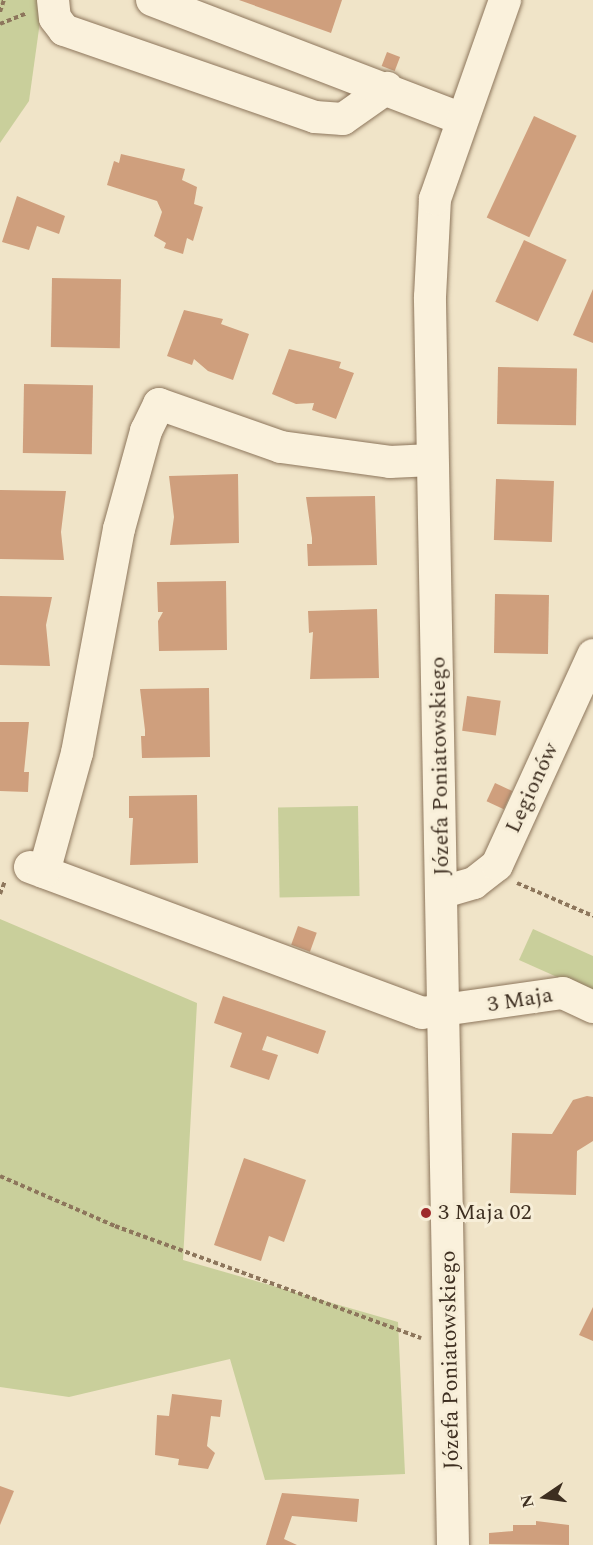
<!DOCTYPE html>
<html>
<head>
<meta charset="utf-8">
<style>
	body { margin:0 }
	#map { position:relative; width:593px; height:1545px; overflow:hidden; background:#f0e4c8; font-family:Spectral,serif }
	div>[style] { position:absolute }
	.green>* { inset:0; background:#c9cf9b; transform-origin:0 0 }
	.building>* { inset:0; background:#cf9f7d; transform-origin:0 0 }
	.path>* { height:4px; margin-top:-2px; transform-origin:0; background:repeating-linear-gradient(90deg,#8d765c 0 4.5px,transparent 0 7.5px) }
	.roads { filter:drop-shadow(0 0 2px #8d765c) drop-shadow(0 0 2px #8d765c) }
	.minor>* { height:32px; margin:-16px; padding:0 16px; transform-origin:16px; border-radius:16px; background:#faf1dc }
	.dots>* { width:16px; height:16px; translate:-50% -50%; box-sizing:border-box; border:3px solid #f7eed8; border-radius:50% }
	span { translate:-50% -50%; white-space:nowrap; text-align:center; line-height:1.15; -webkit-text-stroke:6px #f7eed8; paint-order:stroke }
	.street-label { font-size:22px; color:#3d2e20 }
	.poi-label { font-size:22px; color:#3d2e20 }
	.left { translate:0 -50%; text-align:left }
	.north { position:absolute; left:515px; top:1467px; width:60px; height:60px; -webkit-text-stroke:4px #f7eed8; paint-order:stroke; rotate:257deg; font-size:16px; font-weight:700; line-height:24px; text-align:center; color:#3d2e20 }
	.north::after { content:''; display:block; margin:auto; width:21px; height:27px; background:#3d2e20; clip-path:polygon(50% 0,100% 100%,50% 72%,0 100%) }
</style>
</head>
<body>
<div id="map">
	<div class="green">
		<div style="clip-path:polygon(0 0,43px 0,29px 101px,0 143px)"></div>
		<div style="left:358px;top:806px;width:90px;height:80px;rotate:89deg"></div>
		<div style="clip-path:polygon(0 919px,197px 1003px,183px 1260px,398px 1322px,405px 1474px,265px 1480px,230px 1359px,69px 1397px,0 1387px)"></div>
		<div style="clip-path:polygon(533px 929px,593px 956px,593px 993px,519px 960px)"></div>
	</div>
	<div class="building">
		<div style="clip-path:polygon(239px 0,342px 0,331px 33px)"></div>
		<div style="left:387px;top:52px;width:14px;height:15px;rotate:21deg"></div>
		<div style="left:534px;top:116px;width:47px;height:112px;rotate:25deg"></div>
		<div style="clip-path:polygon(121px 154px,185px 169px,182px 180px,197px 187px,194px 204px,203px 207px,193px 241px,187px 238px,183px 254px,164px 248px,166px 243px,154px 236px,162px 212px,157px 201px,107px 185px,114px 161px,119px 163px)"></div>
		<div style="clip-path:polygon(17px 196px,65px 216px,59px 234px,37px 226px,29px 250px,2px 242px)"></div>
		<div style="left:524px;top:240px;width:47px;height:68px;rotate:25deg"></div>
		<div style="left:52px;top:278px;width:69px;height:69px;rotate:1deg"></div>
		<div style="clip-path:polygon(593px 289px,593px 343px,573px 335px)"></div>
		<div style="clip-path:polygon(184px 310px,223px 319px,221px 324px,249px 334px,233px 380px,208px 371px,194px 359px,192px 365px,167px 356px)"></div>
		<div style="clip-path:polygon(289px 349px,341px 362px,339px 368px,354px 373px,336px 419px,312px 410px,314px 403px,296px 404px,272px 394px)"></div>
		<div style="left:498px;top:367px;width:79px;height:57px;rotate:1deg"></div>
		<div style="left:24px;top:384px;width:69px;height:69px;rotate:1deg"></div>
		<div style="clip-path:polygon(238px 474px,239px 543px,170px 545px,174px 517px,169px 476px)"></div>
		<div style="left:496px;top:479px;width:58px;height:61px;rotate:2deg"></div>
		<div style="clip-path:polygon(0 490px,66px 491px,61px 532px,64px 560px,0 559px)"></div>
		<div style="clip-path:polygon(375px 496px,377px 565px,308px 566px,307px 544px,312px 544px,312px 538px,306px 497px)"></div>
		<div style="clip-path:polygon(226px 581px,227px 650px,159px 651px,158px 621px,163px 612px,158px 612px,157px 582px)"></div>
		<div style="left:495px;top:594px;width:54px;height:59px;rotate:1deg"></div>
		<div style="clip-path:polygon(0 596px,52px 597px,46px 625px,50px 666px,0 665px)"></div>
		<div style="clip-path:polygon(377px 609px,379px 678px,310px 679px,313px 632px,309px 633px,308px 611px)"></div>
		<div style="clip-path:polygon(209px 688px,210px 757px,142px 758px,141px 736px,145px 736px,145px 730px,140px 689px)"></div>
		<div style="left:467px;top:696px;width:34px;height:35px;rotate:8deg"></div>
		<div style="clip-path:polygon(0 722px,29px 722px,24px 772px,29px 772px,28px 792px,0 791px)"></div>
		<div style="left:495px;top:783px;width:19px;height:20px;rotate:25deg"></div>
		<div style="clip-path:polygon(197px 795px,198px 863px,130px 865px,133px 818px,129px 818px,129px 796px)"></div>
		<div style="left:298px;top:926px;width:20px;height:20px;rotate:20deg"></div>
		<div style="clip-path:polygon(223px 996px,326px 1031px,318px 1054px,267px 1036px,262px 1050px,278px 1055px,269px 1080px,230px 1067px,242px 1033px,214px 1023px)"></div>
		<div style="clip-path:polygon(587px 1096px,593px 1097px,593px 1141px,577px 1151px,576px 1195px,510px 1193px,512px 1133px,552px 1134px,573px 1100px)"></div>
		<div style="clip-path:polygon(244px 1158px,306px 1180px,284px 1242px,269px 1236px,261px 1261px,214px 1245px)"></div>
		<div style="clip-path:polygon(593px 1307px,593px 1341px,579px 1335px)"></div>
		<div style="clip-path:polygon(172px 1394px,222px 1400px,220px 1417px,211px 1416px,207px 1446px,215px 1453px,208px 1469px,178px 1465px,179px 1459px,155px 1455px,157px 1415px,169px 1416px)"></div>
		<div style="clip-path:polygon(0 1486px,14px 1491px,0 1525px)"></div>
		<div style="clip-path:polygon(282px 1493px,359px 1499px,357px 1522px,292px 1516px,284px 1539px,297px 1545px,266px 1545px)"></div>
		<div style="clip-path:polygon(536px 1521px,569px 1525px,569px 1545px,489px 1544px,489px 1533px,513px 1531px,513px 1525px,536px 1525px)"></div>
	</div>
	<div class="path">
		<div style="left:0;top:12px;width:13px;rotate:-72deg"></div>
		<div style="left:0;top:24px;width:29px;rotate:-22deg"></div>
		<div style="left:517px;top:883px;width:83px;rotate:23.5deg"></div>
		<div style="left:0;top:894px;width:14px;rotate:-69deg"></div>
		<div style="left:0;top:1176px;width:125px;rotate:23.5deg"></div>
		<div style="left:115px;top:1226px;width:326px;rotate:20.1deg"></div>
	</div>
	<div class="roads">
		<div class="minor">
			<div style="left:53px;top:0;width:18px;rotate:84deg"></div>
			<div style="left:55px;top:18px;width:15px;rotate:53deg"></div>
			<div style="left:64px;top:30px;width:266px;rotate:19.1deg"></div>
			<div style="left:315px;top:117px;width:28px;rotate:4deg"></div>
			<div style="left:343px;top:119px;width:54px;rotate:-35.2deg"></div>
			<div style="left:152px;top:0;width:332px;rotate:21deg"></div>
			<div style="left:30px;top:867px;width:418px;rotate:20.4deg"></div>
			<div style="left:422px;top:1013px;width:142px;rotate:-8.1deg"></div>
			<div style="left:563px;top:993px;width:33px;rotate:25deg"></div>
			<div style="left:44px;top:872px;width:123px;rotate:-74.5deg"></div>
			<div style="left:77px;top:753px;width:228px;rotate:-79.4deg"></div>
			<div style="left:119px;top:529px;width:102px;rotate:-74.6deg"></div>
			<div style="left:146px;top:431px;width:30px;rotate:-64deg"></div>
			<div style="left:159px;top:404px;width:129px;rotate:19.4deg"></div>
			<div style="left:281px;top:447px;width:110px;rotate:7.8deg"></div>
			<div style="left:390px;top:462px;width:42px;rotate:-2.7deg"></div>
			<div style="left:443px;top:892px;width:32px;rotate:-16deg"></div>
			<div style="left:474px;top:883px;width:29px;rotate:-38deg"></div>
			<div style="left:497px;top:865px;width:231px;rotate:-65.4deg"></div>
			<div style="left:453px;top:1545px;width:1248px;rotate:-91.06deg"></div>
			<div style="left:430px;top:297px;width:98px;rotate:-87.1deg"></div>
			<div style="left:435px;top:199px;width:211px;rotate:-70.6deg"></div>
		</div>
	</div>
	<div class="dots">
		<div style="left:426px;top:1213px;background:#9e2a2b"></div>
	</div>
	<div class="street-label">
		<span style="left:440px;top:766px;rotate:-91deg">Józefa Poniatowskiego</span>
		<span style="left:532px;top:788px;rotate:-65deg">Legionów</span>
		<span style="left:520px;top:1000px;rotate:-9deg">3 Maja</span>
		<span style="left:450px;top:1360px;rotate:-91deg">Józefa Poniatowskiego</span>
	</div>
	<div class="poi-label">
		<span class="left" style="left:438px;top:1213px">3 Maja 02</span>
	</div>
	<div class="north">N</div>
</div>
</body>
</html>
